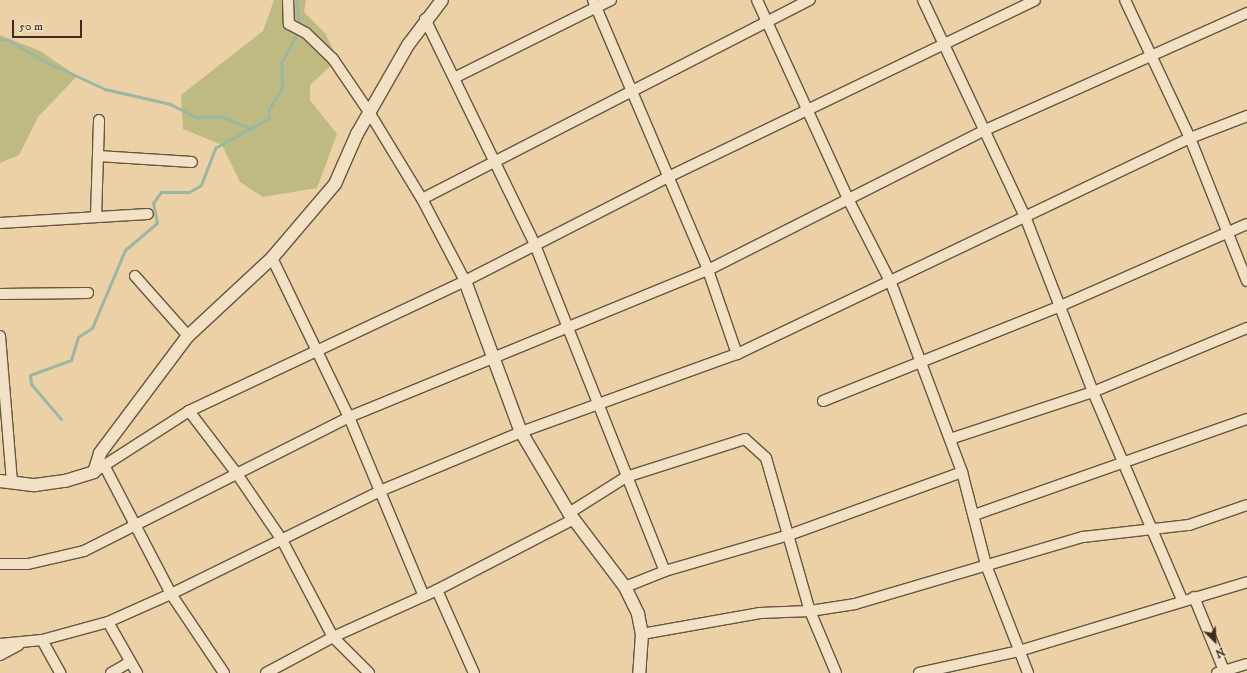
<!DOCTYPE html>
<html>
<head>
<meta charset="utf-8">
<style>
  body { margin:0 }
  #map { position:relative; width:1247px; height:673px; overflow:hidden; background:#ecd1a6; font-family:"IM FELL DW Pica",serif }
  div>[style] { position:absolute }
  .green>* { inset:0; background:#beba82 }
  .stream>* { height:3px; margin:-1.5px; padding:0 1.5px; transform-origin:1.5px; border-radius:1.5px; background:#9ab8a1 }
  .roads { filter:drop-shadow(1px 0 #665642) drop-shadow(-1px 0 #665642) drop-shadow(0 1px #665642) drop-shadow(0 -1px #665642) }
  .minor>* { height:10px; margin:-5px; padding:0 5px; transform-origin:5px; border-radius:5px; background:#f3e1c5 }
  .tertiary>* { height:12px; margin:-6px; padding:0 6px; transform-origin:6px; border-radius:6px; background:#f3e1c5 }
  span { translate:-50% -50%; white-space:nowrap; text-align:center; line-height:1.15; -webkit-text-stroke:4px #f3e1c5; paint-order:stroke }
  .north { position:absolute; left:1195px; top:621px; width:40px; height:40px; -webkit-text-stroke:3px #f3e1c5; paint-order:stroke; rotate:156deg; font-size:11px; font-weight:700; line-height:16px; text-align:center; color:#3a2d20 }
  .north::after { content:''; display:block; margin:auto; width:14px; height:18px; background:#3a2d20; clip-path:polygon(50% 0,100% 100%,50% 72%,0 100%) }
  .scale { position:absolute; left:12px; top:20px; width:70px; height:18px; box-sizing:border-box; border:2px solid #3a2d20; border-top:0; padding-left:5px; font-size:12px; line-height:14px; white-space:nowrap; color:#3a2d20; -webkit-text-stroke:3px #f3e1c5; paint-order:stroke }
</style>
</head>
<body>
<div id="map">
  <div class="green">
    <i style="clip-path:polygon(274px 0,306px 0,304px 12px,325px 33px,338px 59px,310px 85px,310px 100px,337px 134px,317px 188px,263px 197px,240px 182px,222px 145px,183px 129px,181px 95px,263px 31px)"></i>
    <i style="clip-path:polygon(0 35px,40px 51px,77px 76px,38px 117px,19px 155px,0 163px)"></i>
  </div>
  <div class="stream">
    <i style="left:296px;top:0;width:26px;rotate:83deg"></i>
    <i style="left:0;top:39px;width:8px;rotate:7deg"></i>
    <i style="left:8px;top:40px;width:42px;rotate:30.3deg"></i>
    <i style="left:44px;top:61px;width:67px;rotate:24.7deg"></i>
    <i style="left:105px;top:89px;width:67px;rotate:13deg"></i>
    <i style="left:170px;top:104px;width:29px;rotate:27deg"></i>
    <i style="left:196px;top:117px;width:25px;rotate:-2deg"></i>
    <i style="left:221px;top:116px;width:33px;rotate:23deg"></i>
    <i style="left:61px;top:419px;width:46px;rotate:-130.6deg"></i>
    <i style="left:31px;top:384px;width:9px;rotate:-96deg"></i>
    <i style="left:30px;top:375px;width:44px;rotate:-20.1deg"></i>
    <i style="left:71px;top:360px;width:24px;rotate:-73deg"></i>
    <i style="left:78px;top:337px;width:17px;rotate:-33deg"></i>
    <i style="left:92px;top:328px;width:85px;rotate:-67.1deg"></i>
    <i style="left:125px;top:250px;width:42px;rotate:-40.2deg"></i>
    <i style="left:157px;top:223px;width:20px;rotate:-101deg"></i>
    <i style="left:153px;top:203px;width:14px;rotate:-54deg"></i>
    <i style="left:161px;top:192px;width:28px"></i>
    <i style="left:189px;top:192px;width:14px;rotate:-30deg"></i>
    <i style="left:201px;top:185px;width:40px;rotate:-69deg"></i>
    <i style="left:215px;top:148px;width:62px;rotate:-29.1deg"></i>
    <i style="left:269px;top:118px;width:9px;rotate:-90deg"></i>
    <i style="left:269px;top:109px;width:25px;rotate:-58deg"></i>
    <i style="left:282px;top:88px;width:25px;rotate:-92deg"></i>
    <i style="left:281px;top:63px;width:35px;rotate:-61deg"></i>
  </div>
  <div class="roads">
    <div class="minor">
      <i style="left:288px;top:0;width:24px;rotate:88deg"></i>
      <i style="left:289px;top:24px;width:19px;rotate:28deg"></i>
      <i style="left:306px;top:33px;width:37px;rotate:44deg"></i>
      <i style="left:333px;top:59px;width:64px;rotate:55.8deg"></i>
      <i style="left:369px;top:112px;width:102px;rotate:58.7deg"></i>
      <i style="left:422px;top:199px;width:93px;rotate:62.3deg"></i>
      <i style="left:593px;top:0;width:293px;rotate:66.9deg"></i>
      <i style="left:708px;top:270px;width:89px;rotate:71deg"></i>
      <i style="left:757px;top:0;width:219px;rotate:65.4deg"></i>
      <i style="left:848px;top:199px;width:94px;rotate:62.9deg"></i>
      <i style="left:891px;top:283px;width:202px;rotate:69.4deg"></i>
      <i style="left:962px;top:472px;width:96px;rotate:75.5deg"></i>
      <i style="left:986px;top:565px;width:116px;rotate:68.7deg"></i>
      <i style="left:923px;top:0;width:242px;rotate:64.8deg"></i>
      <i style="left:1026px;top:219px;width:186px;rotate:68.8deg"></i>
      <i style="left:1093px;top:392px;width:226px;rotate:66.8deg"></i>
      <i style="left:1125px;top:0;width:153px;rotate:64.8deg"></i>
      <i style="left:1190px;top:138px;width:154px;rotate:68.3deg"></i>
      <i style="left:425px;top:19px;width:251px;rotate:64deg"></i>
      <i style="left:535px;top:245px;width:351px;rotate:68.3deg"></i>
      <i style="left:456px;top:77px;width:173px;rotate:-26.4deg"></i>
      <i style="left:98px;top:156px;width:94px;rotate:3.7deg"></i>
      <i style="left:422px;top:199px;width:436px;rotate:-27.2deg"></i>
      <i style="left:96px;top:217px;width:97px;rotate:-88.2deg"></i>
      <i style="left:0;top:223px;width:148px;rotate:-3.5deg"></i>
      <i style="left:272px;top:258px;width:177px;rotate:64.2deg"></i>
      <i style="left:349px;top:417px;width:194px;rotate:67.3deg"></i>
      <i style="left:135px;top:276px;width:80px;rotate:48.5deg"></i>
      <i style="left:0;top:294px;width:88px;rotate:-0.7deg"></i>
      <i style="left:0;top:336px;width:145px;rotate:85.3deg"></i>
      <i style="left:823px;top:401px;width:253px;rotate:-21.8deg"></i>
      <i style="left:1058px;top:307px;width:206px;rotate:-23.7deg"></i>
      <i style="left:189px;top:411px;width:79px;rotate:52.7deg"></i>
      <i style="left:237px;top:474px;width:80px;rotate:55.7deg"></i>
      <i style="left:282px;top:540px;width:110px;rotate:62.3deg"></i>
      <i style="left:333px;top:637px;width:51px;rotate:45deg"></i>
      <i style="left:950px;top:439px;width:151px;rotate:-18.2deg"></i>
      <i style="left:1093px;top:392px;width:167px;rotate:-22.6deg"></i>
      <i style="left:105px;top:467px;width:143px;rotate:62.5deg"></i>
      <i style="left:171px;top:594px;width:95px;rotate:56.1deg"></i>
      <i style="left:94px;top:472px;width:113px;rotate:-32.7deg"></i>
      <i style="left:189px;top:411px;width:305px;rotate:-25.2deg"></i>
      <i style="left:465px;top:281px;width:228px;rotate:-27.1deg"></i>
      <i style="left:668px;top:177px;width:407px;rotate:-25.7deg"></i>
      <i style="left:569px;top:513px;width:67px;rotate:-32.3deg"></i>
      <i style="left:626px;top:477px;width:125px;rotate:-17.7deg"></i>
      <i style="left:745px;top:439px;width:28px;rotate:42deg"></i>
      <i style="left:766px;top:458px;width:159px;rotate:74deg"></i>
      <i style="left:810px;top:611px;width:67px;rotate:67.2deg"></i>
      <i style="left:974px;top:515px;width:289px;rotate:-19.4deg"></i>
      <i style="left:0;top:564px;width:28px"></i>
      <i style="left:28px;top:564px;width:57px;rotate:-13.1deg"></i>
      <i style="left:84px;top:551px;width:297px;rotate:-26.8deg"></i>
      <i style="left:349px;top:417px;width:388px;rotate:-22.3deg"></i>
      <i style="left:708px;top:270px;width:308px;rotate:-26.8deg"></i>
      <i style="left:983px;top:131px;width:289px;rotate:-24.1deg"></i>
      <i style="left:625px;top:587px;width:43px;rotate:-21.8deg"></i>
      <i style="left:665px;top:571px;width:129px;rotate:-16.2deg"></i>
      <i style="left:789px;top:535px;width:184px;rotate:-20deg"></i>
      <i style="left:437px;top:590px;width:91px;rotate:66deg"></i>
      <i style="left:1194px;top:597px;width:82px;rotate:67.8deg"></i>
      <i style="left:108px;top:622px;width:59px;rotate:60.4deg"></i>
      <i style="left:642px;top:634px;width:120px;rotate:-10.1deg"></i>
      <i style="left:760px;top:613px;width:50px;rotate:-2.3deg"></i>
      <i style="left:810px;top:611px;width:46px;rotate:-8.8deg"></i>
      <i style="left:855px;top:604px;width:238px;rotate:-16.4deg"></i>
      <i style="left:1083px;top:537px;width:107px;rotate:-6.5deg"></i>
      <i style="left:1189px;top:525px;width:61px;rotate:-19deg"></i>
      <i style="left:42px;top:640px;width:38px;rotate:61deg"></i>
      <i style="left:0;top:644px;width:42px;rotate:-5.4deg"></i>
      <i style="left:42px;top:640px;width:68px;rotate:-15.3deg"></i>
      <i style="left:108px;top:622px;width:69px;rotate:-24deg"></i>
      <i style="left:171px;top:594px;width:233px;rotate:-26.2deg"></i>
      <i style="left:380px;top:491px;width:153px;rotate:-22.7deg"></i>
      <i style="left:521px;top:432px;width:230px;rotate:-19.9deg"></i>
      <i style="left:737px;top:354px;width:502px;rotate:-25.49deg"></i>
      <i style="left:1190px;top:138px;width:61px;rotate:-21.1deg"></i>
      <i style="left:0;top:655px;width:21px;rotate:-28deg"></i>
      <i style="left:111px;top:673px;width:22px;rotate:-30deg"></i>
      <i style="left:266px;top:673px;width:76px;rotate:-28.2deg"></i>
      <i style="left:333px;top:637px;width:114px;rotate:-24.3deg"></i>
      <i style="left:437px;top:590px;width:154px;rotate:-27.4deg"></i>
      <i style="left:919px;top:673px;width:102px;rotate:-12.4deg"></i>
      <i style="left:1019px;top:651px;width:238px;rotate:-16.8deg"></i>
      <i style="left:1217px;top:673px;width:31px;rotate:-17deg"></i>
    </div>
    <div class="tertiary">
      <i style="left:465px;top:281px;width:161px;rotate:69.7deg"></i>
      <i style="left:521px;top:432px;width:94px;rotate:59.3deg"></i>
      <i style="left:569px;top:513px;width:93px;rotate:52.9deg"></i>
      <i style="left:625px;top:587px;width:30px;rotate:64deg"></i>
      <i style="left:638px;top:614px;width:20px;rotate:79deg"></i>
      <i style="left:642px;top:634px;width:39px;rotate:94deg"></i>
      <i style="left:0;top:481px;width:35px;rotate:7deg"></i>
      <i style="left:35px;top:485px;width:30px;rotate:-8deg"></i>
      <i style="left:65px;top:481px;width:30px;rotate:-17deg"></i>
      <i style="left:94px;top:472px;width:20px;rotate:-72deg"></i>
      <i style="left:100px;top:453px;width:146px;rotate:-53.1deg"></i>
      <i style="left:188px;top:336px;width:115px;rotate:-42.9deg"></i>
      <i style="left:272px;top:258px;width:97px;rotate:-49.6deg"></i>
      <i style="left:335px;top:184px;width:55px;rotate:-66.3deg"></i>
      <i style="left:357px;top:134px;width:103px;rotate:-60.2deg"></i>
      <i style="left:408px;top:45px;width:56px;rotate:-52.9deg"></i>
    </div>
  </div>
  <div class="north">N</div>
  <div class="scale">50 m</div>
</div>
</body>
</html>
